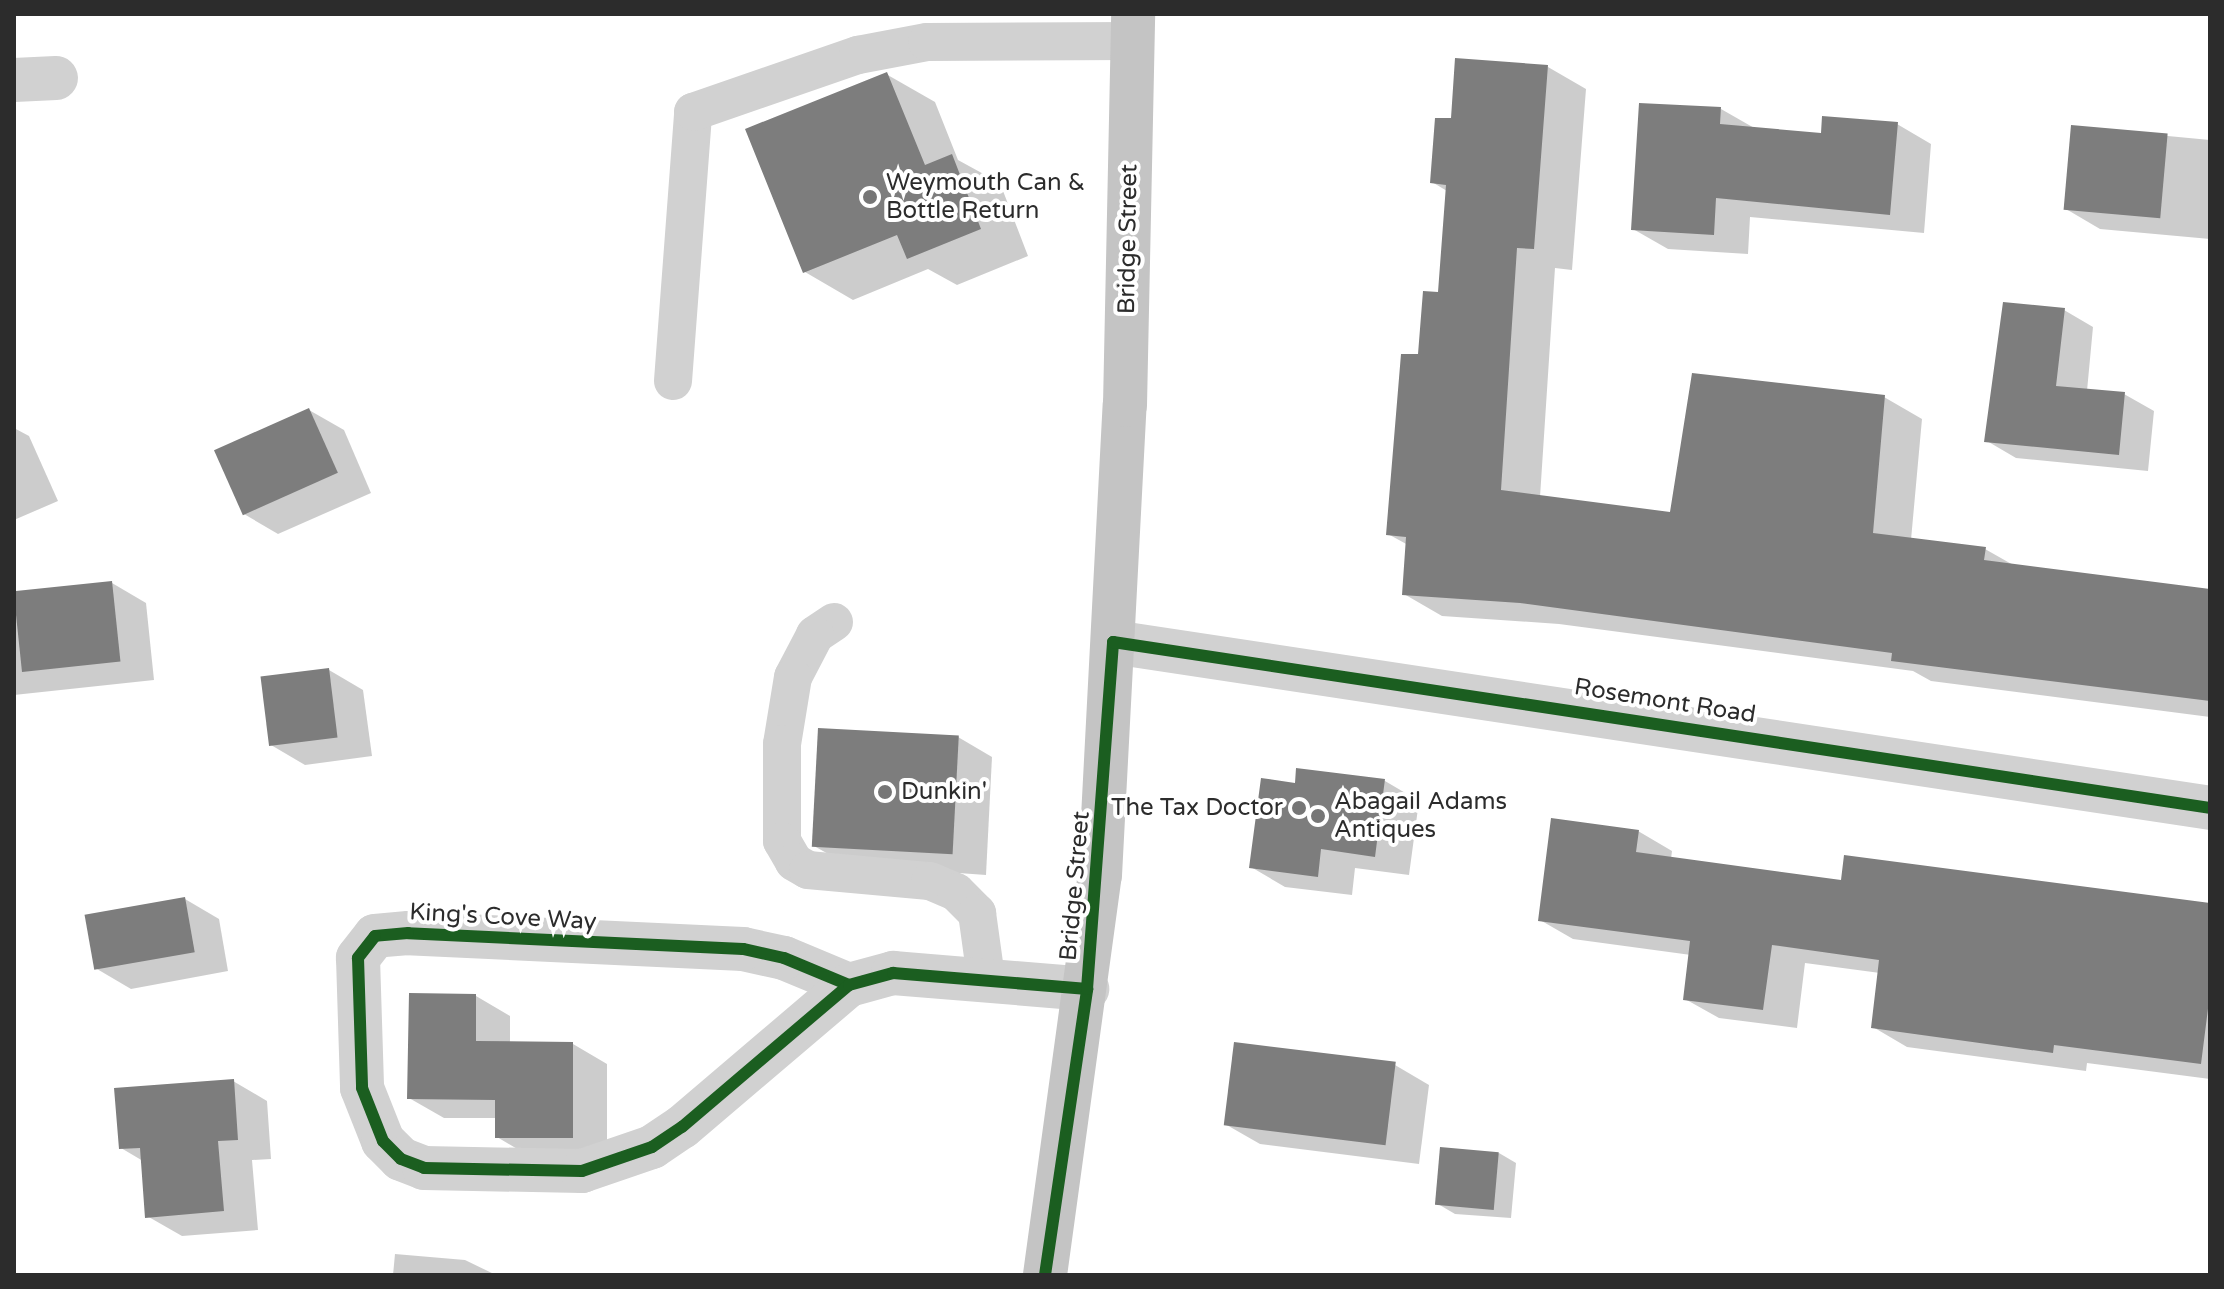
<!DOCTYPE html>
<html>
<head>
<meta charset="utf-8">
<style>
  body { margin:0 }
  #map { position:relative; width:2224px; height:1289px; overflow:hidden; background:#fff; font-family:"Varela Round",sans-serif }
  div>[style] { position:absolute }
  .shadow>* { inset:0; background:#0003 }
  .building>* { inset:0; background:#7d7d7d; transform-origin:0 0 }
  .service>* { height:38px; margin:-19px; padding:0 19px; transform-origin:19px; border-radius:19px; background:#d1d1d1 }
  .minor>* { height:44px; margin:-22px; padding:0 22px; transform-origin:22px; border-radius:22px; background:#d1d1d1 }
  .primary>* { height:44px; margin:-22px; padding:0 22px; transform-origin:22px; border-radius:22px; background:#c4c4c4 }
  .cycleway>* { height:12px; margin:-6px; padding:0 6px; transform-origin:6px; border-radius:6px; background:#1b5e20 }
  .dots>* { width:22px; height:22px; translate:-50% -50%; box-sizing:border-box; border:4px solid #fff; border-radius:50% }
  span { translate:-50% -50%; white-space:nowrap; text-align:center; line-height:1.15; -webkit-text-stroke:8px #fff; paint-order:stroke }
  .poi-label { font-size:24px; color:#2c2c2c }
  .left { translate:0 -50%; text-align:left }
  .right { translate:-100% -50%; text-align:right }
  .street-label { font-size:24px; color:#2c2c2c }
  .frame { position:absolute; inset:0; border:16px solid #2c2c2c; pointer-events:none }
</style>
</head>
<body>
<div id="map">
  <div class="shadow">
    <i style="clip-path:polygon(1548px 67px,1586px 89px,1572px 270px,1555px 268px,1540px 497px,1672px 514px,1884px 397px,1922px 419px,1911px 540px,1985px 549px,2015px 566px,2210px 591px,2210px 717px,1931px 681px,1913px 671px,1559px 624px,1442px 616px,1404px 594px,1408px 545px,1388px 534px,1420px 356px,1440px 294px,1447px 191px,1432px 182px,1452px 120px)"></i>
    <i style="clip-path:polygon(886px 74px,935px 102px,958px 160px,1000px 183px,1028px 256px,957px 285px,928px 269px,853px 300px,805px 272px)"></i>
    <i style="clip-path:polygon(1721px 109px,1756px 129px,1823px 135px,1897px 124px,1931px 144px,1924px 233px,1750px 217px,1748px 254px,1668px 249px,1633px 229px)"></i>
    <i style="clip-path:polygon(2073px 127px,2210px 140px,2210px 239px,2100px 229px,2066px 209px)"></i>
    <i style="clip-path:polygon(2064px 310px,2093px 327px,2087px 391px,2124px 394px,2154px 411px,2148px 471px,2016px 458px,1987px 441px)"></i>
    <i style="clip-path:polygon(309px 410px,344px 430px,371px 493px,278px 534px,244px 514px)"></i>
    <i style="clip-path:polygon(14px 428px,29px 436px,58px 501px,14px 520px)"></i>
    <i style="clip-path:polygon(112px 583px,146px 603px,154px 680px,14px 695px,14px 594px)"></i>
    <i style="clip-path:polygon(329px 670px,363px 690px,372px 756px,305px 765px,271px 745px)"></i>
    <i style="clip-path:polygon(958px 737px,992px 757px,986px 875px,848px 865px,814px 846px)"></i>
    <i style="clip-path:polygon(1385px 781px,1419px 801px,1409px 875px,1355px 868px,1352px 895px,1285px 887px,1251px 867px,1297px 785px)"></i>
    <i style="clip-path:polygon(1638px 831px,1672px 851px,1671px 859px,1843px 883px,2210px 905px,2210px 1079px,2087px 1063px,2086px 1071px,1907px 1047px,1873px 1027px,1880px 973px,1805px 963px,1797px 1028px,1719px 1018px,1685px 999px,1691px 955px,1573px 939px,1540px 920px)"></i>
    <i style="clip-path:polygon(185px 899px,219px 919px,228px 971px,131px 989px,97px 969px)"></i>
    <i style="clip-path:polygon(476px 996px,510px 1016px,510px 1044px,573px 1044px,607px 1064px,607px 1157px,531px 1157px,497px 1137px,497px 1118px,444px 1118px,409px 1098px)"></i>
    <i style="clip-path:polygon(1395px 1065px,1429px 1085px,1419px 1164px,1260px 1144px,1225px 1124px)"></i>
    <i style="clip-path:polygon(233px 1081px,267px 1101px,271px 1159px,252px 1160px,258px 1230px,182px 1236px,147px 1216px,143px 1161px,121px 1148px)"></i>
    <i style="clip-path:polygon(1499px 1153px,1516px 1163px,1511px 1218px,1455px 1214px,1438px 1204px)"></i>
    <i style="clip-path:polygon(395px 1254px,465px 1260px,496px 1275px,393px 1275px)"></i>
  </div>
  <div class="building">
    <i style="clip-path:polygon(1455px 58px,1548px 65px,1534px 249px,1517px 248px,1501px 490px,1670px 512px,1692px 373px,1885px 395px,1873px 533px,1986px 547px,1984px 560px,2210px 589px,2210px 701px,1891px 661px,1892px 653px,1520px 603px,1402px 595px,1406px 537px,1386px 535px,1401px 354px,1418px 354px,1423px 291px,1438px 292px,1446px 185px,1430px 183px,1435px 118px,1451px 118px)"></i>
    <i style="clip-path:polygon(887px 72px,925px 165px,952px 154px,981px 229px,907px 259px,897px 235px,803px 273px,745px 129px)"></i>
    <i style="clip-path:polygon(1639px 103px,1721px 107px,1720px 124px,1821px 133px,1822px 116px,1898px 122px,1890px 215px,1716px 198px,1714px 235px,1631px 230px)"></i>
    <i style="left:2071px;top:125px;width:97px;height:85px;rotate:5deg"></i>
    <i style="clip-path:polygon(2003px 302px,2065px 308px,2056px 386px,2125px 392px,2119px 455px,1984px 442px)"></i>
    <i style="left:309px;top:408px;width:71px;height:104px;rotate:66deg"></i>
    <i style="left:112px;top:581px;width:81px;height:99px;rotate:84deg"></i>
    <i style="left:329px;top:668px;width:70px;height:69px;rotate:83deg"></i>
    <i style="left:818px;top:728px;width:141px;height:119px;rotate:3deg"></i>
    <i style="clip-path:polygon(1296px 768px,1385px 779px,1375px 857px,1321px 849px,1318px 877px,1249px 868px,1261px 778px,1295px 783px)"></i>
    <i style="clip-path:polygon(1551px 818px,1639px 830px,1636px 852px,1841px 880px,1844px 855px,2210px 903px,2210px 993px,2201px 1064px,2054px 1045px,2053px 1053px,1871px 1028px,1879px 960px,1772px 945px,1763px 1010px,1683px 1000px,1690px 941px,1538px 921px)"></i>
    <i style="left:185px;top:897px;width:56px;height:102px;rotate:80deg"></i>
    <i style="clip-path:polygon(409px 993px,476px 994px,476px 1041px,573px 1042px,573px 1138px,495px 1138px,495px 1100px,407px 1099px)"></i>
    <i style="left:1234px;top:1042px;width:163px;height:84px;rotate:7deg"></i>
    <i style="clip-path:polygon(234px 1079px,238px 1140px,218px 1141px,224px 1211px,145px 1218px,140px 1148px,119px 1149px,114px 1088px)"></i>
    <i style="left:1440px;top:1147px;width:59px;height:58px;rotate:5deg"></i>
  </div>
  <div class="service">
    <i style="left:673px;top:381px;width:270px;rotate:-85.7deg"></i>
    <i style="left:693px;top:112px;width:175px;rotate:-19.1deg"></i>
    <i style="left:858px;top:55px;width:70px;rotate:-10.7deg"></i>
    <i style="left:927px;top:42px;width:206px;rotate:-0.3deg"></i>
    <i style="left:834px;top:622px;width:23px;rotate:146deg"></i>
    <i style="left:815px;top:635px;width:47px;rotate:117.6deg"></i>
    <i style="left:793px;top:677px;width:68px;rotate:99.3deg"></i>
    <i style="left:782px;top:744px;width:97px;rotate:90deg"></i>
    <i style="left:782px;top:841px;width:24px;rotate:60deg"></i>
    <i style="left:794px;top:862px;width:16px;rotate:30deg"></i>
    <i style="left:808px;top:870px;width:122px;rotate:5.2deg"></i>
    <i style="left:930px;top:881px;width:28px;rotate:23deg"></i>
    <i style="left:956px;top:892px;width:30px;rotate:45deg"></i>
    <i style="left:977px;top:913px;width:66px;rotate:82.1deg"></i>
  </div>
  <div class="minor">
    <i style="left:14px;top:80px;width:42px;rotate:-2.7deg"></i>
    <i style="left:1113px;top:642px;width:1109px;rotate:8.6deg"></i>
    <i style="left:849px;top:985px;width:70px;rotate:-157.4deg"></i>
    <i style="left:784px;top:958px;width:42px;rotate:-167.6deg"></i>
    <i style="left:743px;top:949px;width:335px;rotate:-177.3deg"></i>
    <i style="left:408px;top:933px;width:33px;rotate:175deg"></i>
    <i style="left:375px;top:936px;width:28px;rotate:128deg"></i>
    <i style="left:358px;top:958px;width:130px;rotate:88.2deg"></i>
    <i style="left:362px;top:1088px;width:57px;rotate:68.4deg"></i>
    <i style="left:383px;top:1141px;width:25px;rotate:45deg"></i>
    <i style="left:401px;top:1159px;width:25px;rotate:21deg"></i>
    <i style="left:424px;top:1168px;width:158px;rotate:1.1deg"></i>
    <i style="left:582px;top:1171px;width:74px;rotate:-18.9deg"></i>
    <i style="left:652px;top:1147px;width:36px;rotate:-34deg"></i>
    <i style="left:682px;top:1127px;width:219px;rotate:-40.4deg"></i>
    <i style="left:849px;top:985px;width:46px;rotate:-15.3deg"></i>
    <i style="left:893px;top:973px;width:195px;rotate:4.7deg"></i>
  </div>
  <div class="primary">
    <i style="left:1045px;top:1275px;width:404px;rotate:-82.2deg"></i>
    <i style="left:1100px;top:875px;width:471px;rotate:-87deg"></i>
    <i style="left:1125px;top:405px;width:391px;rotate:-88.8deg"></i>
  </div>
  <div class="cycleway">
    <i style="left:849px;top:985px;width:70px;rotate:-157.4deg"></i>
    <i style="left:784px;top:958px;width:42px;rotate:-167.6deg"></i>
    <i style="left:743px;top:949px;width:335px;rotate:-177.3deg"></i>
    <i style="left:408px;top:933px;width:33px;rotate:175deg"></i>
    <i style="left:375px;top:936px;width:28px;rotate:128deg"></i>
    <i style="left:358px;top:958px;width:130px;rotate:88.2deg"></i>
    <i style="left:362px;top:1088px;width:57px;rotate:68.4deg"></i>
    <i style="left:383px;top:1141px;width:25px;rotate:45deg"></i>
    <i style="left:401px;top:1159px;width:25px;rotate:21deg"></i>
    <i style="left:424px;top:1168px;width:158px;rotate:1.1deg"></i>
    <i style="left:582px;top:1171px;width:74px;rotate:-18.9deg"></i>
    <i style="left:652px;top:1147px;width:36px;rotate:-34deg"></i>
    <i style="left:682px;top:1127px;width:219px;rotate:-40.4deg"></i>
    <i style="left:849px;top:985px;width:46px;rotate:-15.3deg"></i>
    <i style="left:893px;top:973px;width:195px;rotate:4.7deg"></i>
    <i style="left:1045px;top:1275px;width:289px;rotate:-81.6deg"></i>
    <i style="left:1087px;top:989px;width:348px;rotate:-85.7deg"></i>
    <i style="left:1113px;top:642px;width:1109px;rotate:8.6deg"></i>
  </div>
  <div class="dots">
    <i style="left:870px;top:197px;background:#767676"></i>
    <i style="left:885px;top:792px;background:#767676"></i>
    <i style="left:1299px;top:808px;background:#767676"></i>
    <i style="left:1318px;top:816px;background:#767676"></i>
  </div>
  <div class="poi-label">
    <span class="left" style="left:886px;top:197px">Weymouth Can &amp;<br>Bottle Return</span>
    <span class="left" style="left:901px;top:792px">Dunkin'</span>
    <span class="left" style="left:1334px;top:816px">Abagail Adams<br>Antiques</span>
    <span class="right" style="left:1283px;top:808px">The Tax Doctor</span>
  </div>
  <div class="street-label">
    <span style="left:1128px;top:239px;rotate:-89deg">Bridge Street</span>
    <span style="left:1665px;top:701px;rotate:9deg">Rosemont Road</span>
    <span style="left:1075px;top:886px;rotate:-85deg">Bridge Street</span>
    <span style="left:503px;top:917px;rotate:3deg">King's Cove Way</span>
  </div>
  <div class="frame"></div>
</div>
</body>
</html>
